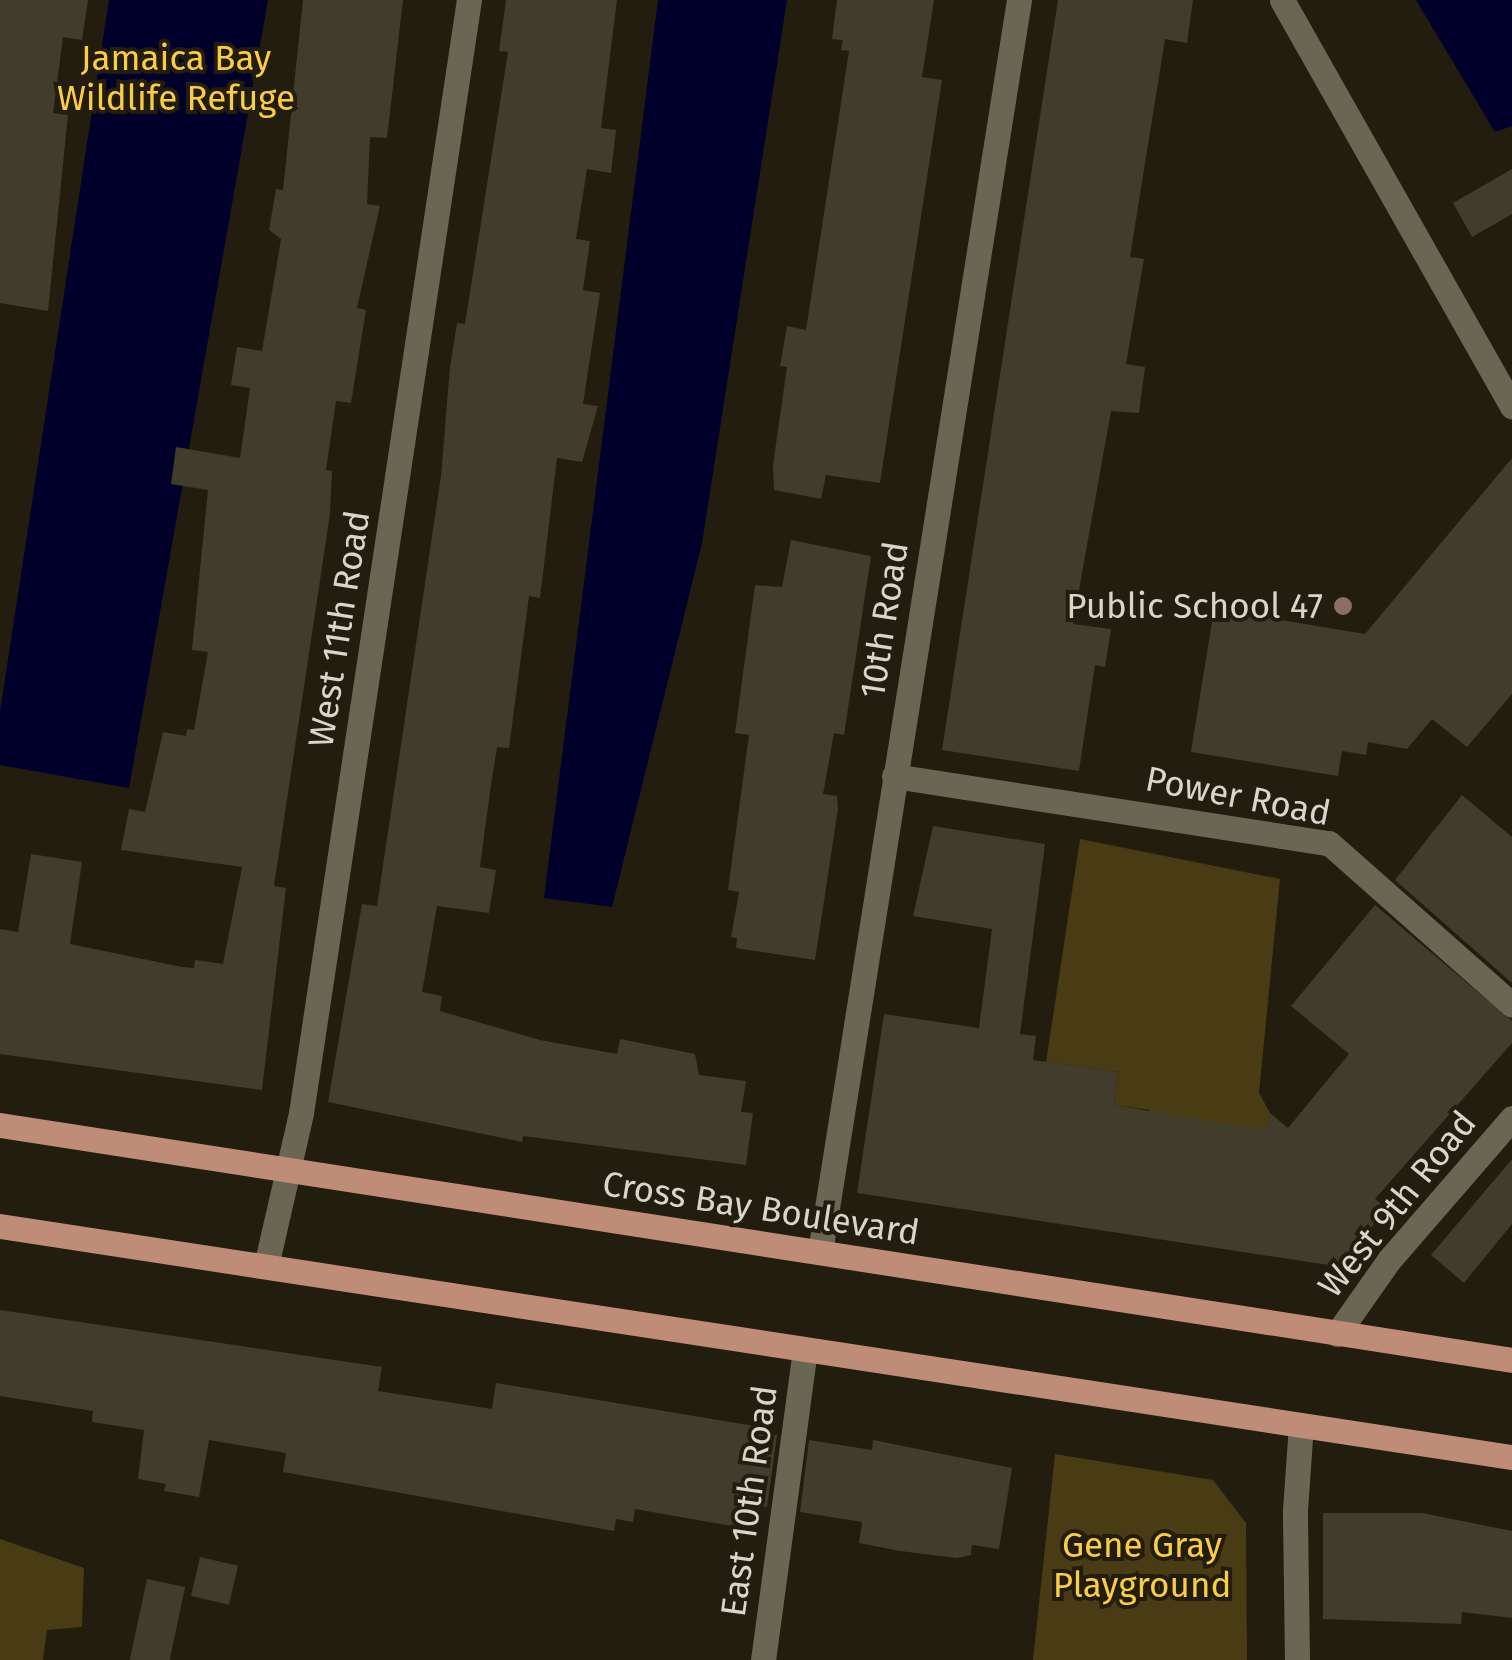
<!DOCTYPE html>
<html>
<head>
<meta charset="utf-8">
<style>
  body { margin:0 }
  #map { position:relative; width:1512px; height:1660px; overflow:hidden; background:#221d0e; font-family:"Fira Sans",sans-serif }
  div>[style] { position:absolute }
  .green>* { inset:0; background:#493b14 }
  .water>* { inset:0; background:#00002a }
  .building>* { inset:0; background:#423c2c; transform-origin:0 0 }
  .minor>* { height:25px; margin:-12.5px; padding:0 12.5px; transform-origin:12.5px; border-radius:12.5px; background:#6b6554 }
  .major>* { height:25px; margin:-12.5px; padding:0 12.5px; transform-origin:12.5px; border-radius:12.5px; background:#be8c77 }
  .dots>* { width:28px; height:28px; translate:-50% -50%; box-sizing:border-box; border:5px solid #221d0e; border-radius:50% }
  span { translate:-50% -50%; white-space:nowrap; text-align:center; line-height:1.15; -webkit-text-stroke:8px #221d0e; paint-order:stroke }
  .park-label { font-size:35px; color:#fbcd45 }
  .poi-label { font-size:35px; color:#d9d5cc }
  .right { translate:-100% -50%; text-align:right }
  .street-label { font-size:35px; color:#d9d5cc }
</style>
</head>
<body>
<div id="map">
  <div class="green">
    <i style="clip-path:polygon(1080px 839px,1280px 879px,1259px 1093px,1270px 1113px,1267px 1131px,1146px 1133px,1150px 1110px,1114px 1105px,1118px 1072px,1046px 1062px)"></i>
    <i style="clip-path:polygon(1055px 1454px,1213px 1480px,1246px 1523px,1247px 1660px,1033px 1660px)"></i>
    <i style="clip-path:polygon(0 1539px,84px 1568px,82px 1627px,47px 1630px,43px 1660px,0 1660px)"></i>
  </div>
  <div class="water">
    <i style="clip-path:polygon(109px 0,268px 0,129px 788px,0 765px,0 712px)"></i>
    <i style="clip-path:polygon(658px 0,787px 0,702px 543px,612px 907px,544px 898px)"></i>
    <i style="clip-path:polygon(1416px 0,1512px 0,1512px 126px,1495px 132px)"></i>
  </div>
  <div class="building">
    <i style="clip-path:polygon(0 0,88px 0,82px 40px,63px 37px,53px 113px,68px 115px,48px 311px,0 303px)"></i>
    <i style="clip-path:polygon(303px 0,403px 0,387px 138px,370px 137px,367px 204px,380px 206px,357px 308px,366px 310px,351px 403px,336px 401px,326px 470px,332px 471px,330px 514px,274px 886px,286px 888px,262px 1090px,0 1054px,0 929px,18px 932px,31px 854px,82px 862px,70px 944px,182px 967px,194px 968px,195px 960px,223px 964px,242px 867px,121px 850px,129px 809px,145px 812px,163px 732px,186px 736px,187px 729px,194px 730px,208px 652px,192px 650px,208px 490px,171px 484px,176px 447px,240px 458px,250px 388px,231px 385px,237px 347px,262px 351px,281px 239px,269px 230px,276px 189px,283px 190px)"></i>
    <i style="clip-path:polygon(506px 0,617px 0,601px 128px,616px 130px,611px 173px,587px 169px,576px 239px,590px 241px,583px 290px,600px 293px,583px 404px,598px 406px,582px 462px,557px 458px,540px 598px,529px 596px,509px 748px,497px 747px,490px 792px,480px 867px,496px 870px,489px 913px,437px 906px,422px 992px,442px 996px,440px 1011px,540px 1040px,617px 1054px,620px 1039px,695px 1054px,699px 1075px,746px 1081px,741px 1112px,753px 1113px,746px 1165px,523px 1136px,522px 1142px,328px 1102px,362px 904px,377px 906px,441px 476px,450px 367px,457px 323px,465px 324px,508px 52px,499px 51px)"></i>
    <i style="clip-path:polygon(837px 0,934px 0,922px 77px,942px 80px,880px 483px,826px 475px,821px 499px,774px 490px,773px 465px,787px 367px,780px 366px,787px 326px,806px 330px,849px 51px,841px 50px,843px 40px,832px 39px)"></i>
    <i style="clip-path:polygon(1058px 0,1193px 0,1187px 43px,1165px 39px,1130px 257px,1144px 259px,1126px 364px,1145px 367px,1139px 413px,1111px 411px,1073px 624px,1111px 629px,1105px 667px,1095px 665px,1079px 771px,942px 750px)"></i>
    <i style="clip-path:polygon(1512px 169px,1512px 214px,1472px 237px,1453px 203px)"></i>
    <i style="clip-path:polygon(1512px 458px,1512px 694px,1467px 747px,1432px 719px,1407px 749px,1368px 742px,1366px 755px,1342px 751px,1338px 776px,1191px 752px,1214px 609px,1365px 634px)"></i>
    <i style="clip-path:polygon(791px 540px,871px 556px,844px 735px,834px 733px,823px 794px,837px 796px,838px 809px,815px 960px,736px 948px,737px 938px,731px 937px,739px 892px,728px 890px,749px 735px,735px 733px,755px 585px,782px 587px)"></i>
    <i style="clip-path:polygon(1462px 795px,1512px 837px,1512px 983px,1395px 880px)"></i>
    <i style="clip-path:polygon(933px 826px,1045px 844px,1020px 1034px,1036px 1036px,1033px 1060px,1118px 1072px,1114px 1105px,1267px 1131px,1270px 1113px,1288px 1128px,1349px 1054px,1291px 1006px,1375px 905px,1512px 1021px,1512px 1043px,1375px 1199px,1388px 1209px,1335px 1266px,857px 1193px,884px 1014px,979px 1028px,992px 929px,913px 916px)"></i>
    <i style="clip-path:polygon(1512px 1159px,1512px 1224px,1464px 1283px,1431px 1255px)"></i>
    <i style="clip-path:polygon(0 1310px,382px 1367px,378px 1391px,492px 1409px,496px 1383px,760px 1427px,760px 1432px,777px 1435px,767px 1507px,747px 1504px,743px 1528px,635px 1509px,633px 1522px,616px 1519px,614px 1531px,283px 1472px,286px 1453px,209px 1440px,199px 1497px,164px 1491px,166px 1484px,138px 1479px,144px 1430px,92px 1422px,93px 1411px,0 1396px)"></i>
    <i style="clip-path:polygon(809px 1440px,872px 1450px,873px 1440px,1012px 1468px,999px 1549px,972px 1545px,971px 1555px,957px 1558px,900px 1551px,859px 1543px,862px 1522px,800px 1512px)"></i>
    <i style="clip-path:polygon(1323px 1513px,1422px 1513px,1512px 1531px,1512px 1618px,1462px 1612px,1461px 1624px,1323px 1619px)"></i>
    <i style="left:200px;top:1557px;width:39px;height:40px;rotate:13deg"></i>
    <i style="left:147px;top:1579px;width:39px;height:83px;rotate:12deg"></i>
  </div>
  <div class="minor">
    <i style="left:1282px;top:0;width:467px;rotate:60.5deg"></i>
    <i style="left:894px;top:776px;width:440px;rotate:8.8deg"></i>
    <i style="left:1329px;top:843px;width:244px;rotate:41.5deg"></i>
    <i style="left:820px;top:1252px;width:1268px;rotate:-80.97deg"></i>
    <i style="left:266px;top:1266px;width:157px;rotate:-77.1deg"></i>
    <i style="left:301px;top:1113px;width:1126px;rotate:-81.42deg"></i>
    <i style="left:1337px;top:1334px;width:90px;rotate:-54.9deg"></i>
    <i style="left:1389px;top:1260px;width:188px;rotate:-49.1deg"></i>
    <i style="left:763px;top:1660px;width:312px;rotate:-82.3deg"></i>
    <i style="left:1297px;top:1660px;width:150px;rotate:-90.8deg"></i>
    <i style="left:1295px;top:1510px;width:85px;rotate:-86deg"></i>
  </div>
  <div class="major">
    <i style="left:0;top:1125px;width:1530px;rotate:8.83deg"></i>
    <i style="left:0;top:1226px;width:1530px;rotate:8.69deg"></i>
  </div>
  <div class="dots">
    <i style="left:1343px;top:606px;background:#8d6e63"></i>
  </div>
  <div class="park-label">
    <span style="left:176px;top:78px">Jamaica Bay<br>Wildlife Refuge</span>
    <span style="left:1142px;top:1565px">Gene Gray<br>Playground</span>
  </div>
  <div class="poi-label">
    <span class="right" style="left:1323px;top:606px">Public School 47</span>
  </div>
  <div class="street-label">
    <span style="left:884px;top:620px;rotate:-81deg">10th Road</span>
    <span style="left:339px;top:629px;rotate:-81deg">West 11th Road</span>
    <span style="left:1238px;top:796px;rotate:11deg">Power Road</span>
    <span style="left:1397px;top:1204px;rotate:-51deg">West 9th Road</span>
    <span style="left:761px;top:1208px;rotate:9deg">Cross Bay Boulevard</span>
    <span style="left:749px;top:1501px;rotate:-82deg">East 10th Road</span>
  </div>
</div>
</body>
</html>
